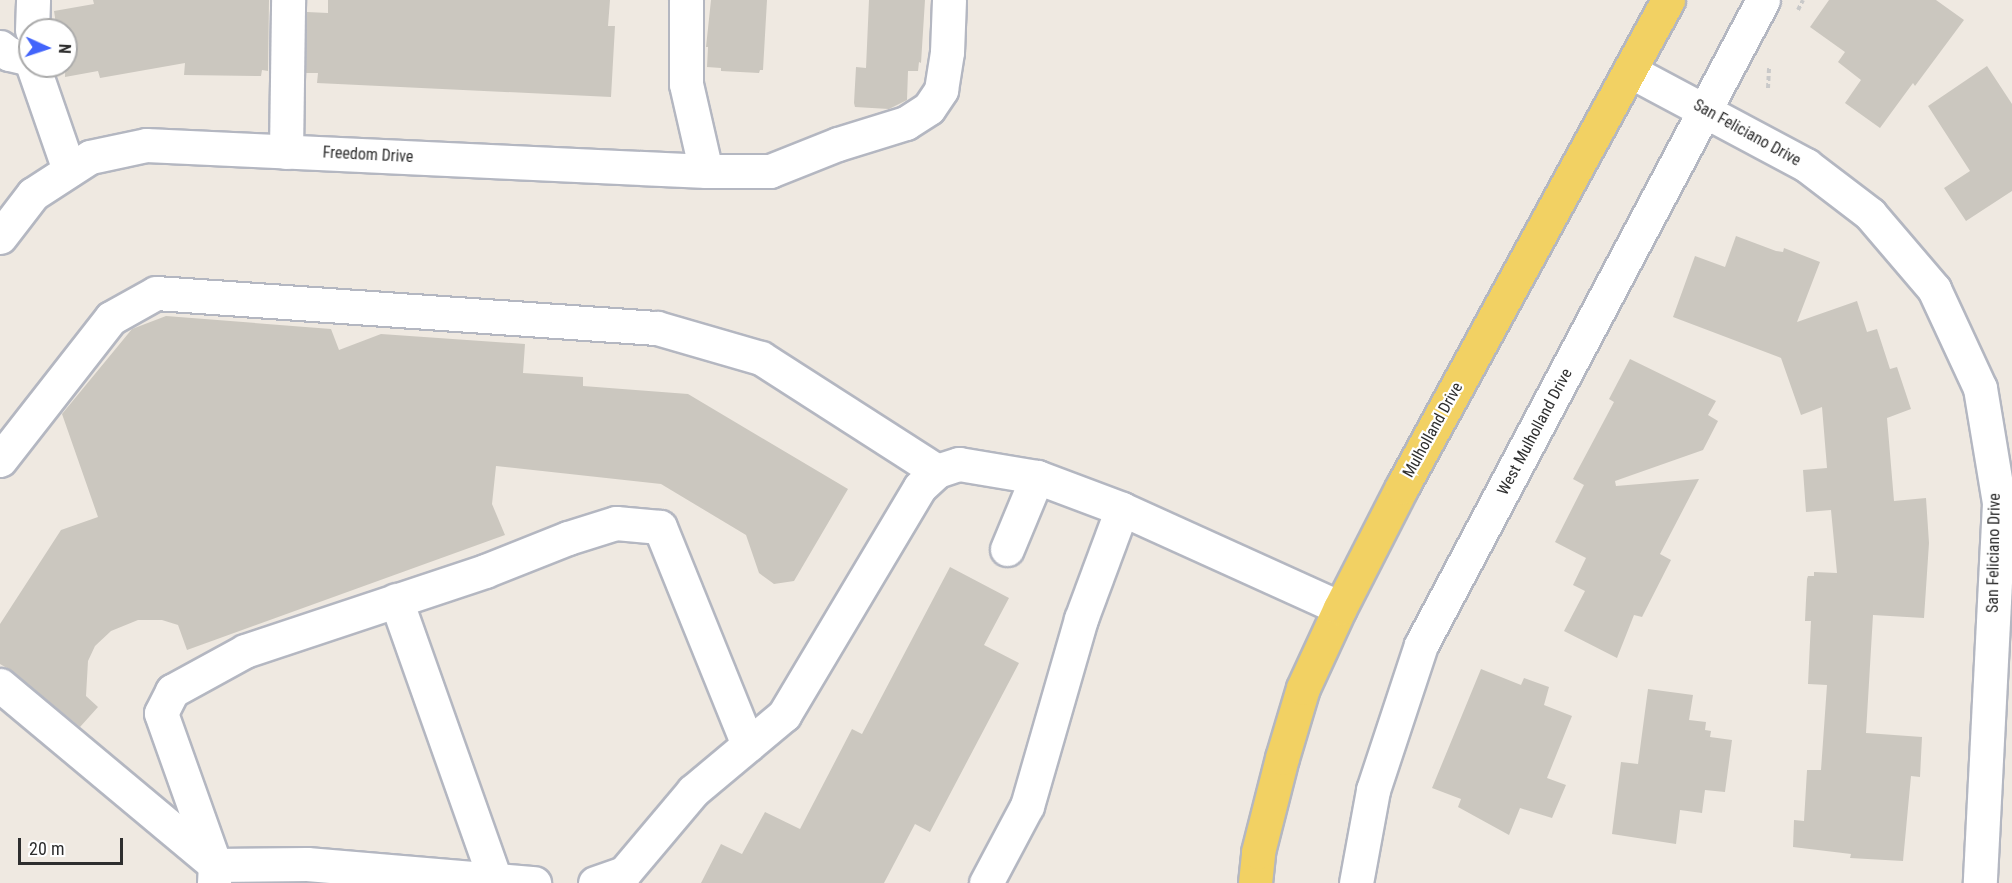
<!DOCTYPE html>
<html>
<head>
<meta charset="utf-8">
<style>
  body { margin:0 }
  #map { position:relative; width:2012px; height:883px; overflow:hidden; background:#efe9e1; font-family:"Roboto Condensed",sans-serif }
  div>[style] { position:absolute }
  .building>* { inset:0; background:#cbc7bf }
  .path>* { height:4px; margin-top:-2px; transform-origin:0; background:repeating-linear-gradient(90deg,#c9c9c9 0 4.5px,transparent 0 7.5px) }
  .roads { filter:drop-shadow(2px 0 #b4b7c1) drop-shadow(-2px 0 #b4b7c1) drop-shadow(0 2px #b4b7c1) drop-shadow(0 -2px #b4b7c1) }
  .minor>* { height:33px; margin:-16.5px; padding:0 16.5px; transform-origin:16.5px; border-radius:16.5px; background:#fff }
  .major>* { height:33px; margin:-16.5px; padding:0 16.5px; transform-origin:16.5px; border-radius:16.5px; background:#f2d163 }
  span { translate:-50% -50%; white-space:nowrap; text-align:center; line-height:1.15; -webkit-text-stroke:4.5px #fff; paint-order:stroke }
  .street-label { font-size:16px; color:#2e2e2e }
  .north { position:absolute; left:18px; top:18px; width:60px; height:60px; box-sizing:border-box; background:#fff; border:2px solid #ababab; border-radius:50%; rotate:93deg; font-size:16px; font-weight:700; line-height:24px; text-align:center; color:#2e2e2e }
  .north::after { content:''; display:block; margin:auto; width:21px; height:27px; background:#4264fb; clip-path:polygon(50% 0,100% 100%,50% 72%,0 100%) }
  .scale { position:absolute; left:18px; top:838px; width:105px; height:27px; box-sizing:border-box; border:3px solid #2e2e2e; border-top:0; padding-left:8px; font-size:18px; line-height:21px; white-space:nowrap; color:#2e2e2e; -webkit-text-stroke:4px #fff; paint-order:stroke }
</style>
</head>
<body>
<div id="map">
  <div class="building">
    <i style="clip-path:polygon(93px 0,269px 0,268px 71px,262px 70px,261px 76px,184px 75px,185px 63px,100px 78px,98px 71px,65px 77px,66px 30px,57px 30px,54px 11px,94px 4px)"></i>
    <i style="clip-path:polygon(328px 0,610px 0,608px 26px,615px 26px,611px 97px,317px 83px,318px 73px,306px 73px,307px 12px,328px 13px)"></i>
    <i style="clip-path:polygon(711px 0,767px 0,763px 70px,760px 70px,759px 73px,721px 71px,721px 68px,707px 67px,708px 47px,706px 47px)"></i>
    <i style="clip-path:polygon(869px 0,925px 0,921px 63px,919px 62px,918px 71px,908px 71px,907px 100px,889px 109px,855px 107px,854px 103px,856px 67px,866px 68px)"></i>
    <i style="clip-path:polygon(1829px 0,1936px 0,1964px 20px,1915px 86px,1913px 83px,1880px 128px,1845px 103px,1861px 80px,1838px 62px,1845px 52px,1810px 27px)"></i>
    <i style="clip-path:polygon(1987px 66px,2012px 104px,2012px 191px,1966px 221px,1944px 188px,1970px 171px,1928px 106px)"></i>
    <i style="clip-path:polygon(1736px 236px,1776px 251px,1783px 252px,1784px 248px,1820px 262px,1797px 322px,1857px 301px,1867px 332px,1877px 329px,1890px 369px,1897px 367px,1911px 409px,1887px 418px,1894px 501px,1926px 498px,1929px 543px,1924px 618px,1873px 615px,1866px 733px,1922px 737px,1920px 777px,1911px 776px,1903px 861px,1850px 858px,1851px 854px,1793px 847px,1794px 820px,1804px 821px,1807px 770px,1821px 770px,1827px 685px,1808px 684px,1811px 621px,1805px 621px,1807px 579px,1808px 576px,1814px 576px,1814px 572px,1837px 573px,1831px 510px,1806px 512px,1803px 470px,1827px 468px,1822px 407px,1801px 415px,1781px 358px,1673px 317px,1695px 256px,1725px 267px)"></i>
    <i style="clip-path:polygon(166px 316px,331px 329px,339px 350px,381px 334px,525px 344px,523px 373px,583px 377px,583px 386px,688px 394px,848px 489px,794px 581px,774px 584px,759px 573px,746px 535px,661px 484px,496px 466px,492px 504px,505px 535px,187px 650px,178px 625px,162px 620px,138px 620px,111px 631px,95px 646px,88px 661px,86px 696px,98px 707px,80px 727px,12px 671px,0 664px,0 624px,61px 530px,98px 517px,62px 414px,132px 329px)"></i>
    <i style="clip-path:polygon(1630px 359px,1716px 401px,1708px 415px,1718px 421px,1703px 450px,1615px 481px,1616px 486px,1699px 479px,1660px 554px,1671px 560px,1642px 617px,1634px 615px,1617px 658px,1564px 631px,1585px 591px,1573px 585px,1586px 558px,1555px 542px,1584px 485px,1573px 479px,1614px 402px,1609px 399px)"></i>
    <i style="clip-path:polygon(950px 567px,1009px 598px,984px 645px,1019px 663px,930px 832px,915px 824px,884px 883px,701px 883px,721px 844px,742px 854px,765px 812px,800px 829px,852px 729px,862px 734px)"></i>
    <i style="clip-path:polygon(1481px 669px,1521px 685px,1524px 678px,1549px 687px,1544px 705px,1572px 716px,1547px 778px,1566px 785px,1552px 818px,1520px 808px,1509px 835px,1458px 807px,1461px 799px,1432px 788px)"></i>
    <i style="clip-path:polygon(1648px 689px,1693px 695px,1689px 720px,1706px 722px,1705px 730px,1711px 731px,1710px 737px,1732px 740px,1725px 792px,1705px 790px,1702px 813px,1680px 810px,1676px 844px,1612px 834px,1621px 762px,1638px 764px)"></i>
  </div>
  <div class="path">
    <i style="left:1798px;top:10px;width:11px;rotate:-63deg"></i>
    <i style="left:1768px;top:88px;width:20px;rotate:-87deg"></i>
  </div>
  <div class="roads">
    <div class="minor">
      <i style="left:686px;top:0;width:84px;rotate:90deg"></i>
      <i style="left:686px;top:84px;width:89px;rotate:77.1deg"></i>
      <i style="left:32px;top:30px;width:30px;rotate:-88deg"></i>
      <i style="left:0;top:47px;width:11px;rotate:38deg"></i>
      <i style="left:9px;top:54px;width:22px;rotate:13deg"></i>
      <i style="left:33px;top:66px;width:110px;rotate:70.9deg"></i>
      <i style="left:1630px;top:71px;width:200px;rotate:28.1deg"></i>
      <i style="left:1806px;top:165px;width:81px;rotate:37.4deg"></i>
      <i style="left:1870px;top:214px;width:99px;rotate:49.5deg"></i>
      <i style="left:1934px;top:289px;width:109px;rotate:65.1deg"></i>
      <i style="left:1980px;top:388px;width:117px;rotate:80.6deg"></i>
      <i style="left:1999px;top:503px;width:380px;rotate:92.9deg"></i>
      <i style="left:286px;top:152px;width:152px;rotate:-89.2deg"></i>
      <i style="left:0;top:237px;width:54px;rotate:-52.5deg"></i>
      <i style="left:33px;top:194px;width:68px;rotate:-33deg"></i>
      <i style="left:90px;top:157px;width:57px;rotate:-12.1deg"></i>
      <i style="left:146px;top:145px;width:561px;rotate:2.66deg"></i>
      <i style="left:706px;top:171px;width:64px"></i>
      <i style="left:770px;top:171px;width:73px;rotate:-21.7deg"></i>
      <i style="left:838px;top:144px;width:71px;rotate:-17.2deg"></i>
      <i style="left:906px;top:123px;width:27px;rotate:-33deg"></i>
      <i style="left:929px;top:108px;width:22px;rotate:-56deg"></i>
      <i style="left:941px;top:90px;width:38px;rotate:-81deg"></i>
      <i style="left:947px;top:52px;width:52px;rotate:-87.8deg"></i>
      <i style="left:0;top:460px;width:180px;rotate:-52deg"></i>
      <i style="left:111px;top:318px;width:51px;rotate:-29.1deg"></i>
      <i style="left:156px;top:293px;width:502px;rotate:4deg"></i>
      <i style="left:657px;top:328px;width:108px;rotate:16.1deg"></i>
      <i style="left:761px;top:358px;width:209px;rotate:32.7deg"></i>
      <i style="left:1007px;top:549px;width:78px;rotate:-67.4deg"></i>
      <i style="left:396px;top:600px;width:300px;rotate:70.5deg"></i>
      <i style="left:0;top:685px;width:280px;rotate:39.9deg"></i>
      <i style="left:215px;top:865px;width:92px;rotate:-0.6deg"></i>
      <i style="left:307px;top:864px;width:228px;rotate:4.8deg"></i>
      <i style="left:214px;top:883px;width:18px;rotate:-87deg"></i>
      <i style="left:215px;top:865px;width:161px;rotate:-109.6deg"></i>
      <i style="left:161px;top:713px;width:25px;rotate:-63deg"></i>
      <i style="left:172px;top:691px;width:83px;rotate:-28.7deg"></i>
      <i style="left:245px;top:651px;width:253px;rotate:-18.4deg"></i>
      <i style="left:485px;top:571px;width:89px;rotate:-21.7deg"></i>
      <i style="left:568px;top:538px;width:50px;rotate:-17.4deg"></i>
      <i style="left:616px;top:523px;width:44px;rotate:5.2deg"></i>
      <i style="left:660px;top:527px;width:235px;rotate:68deg"></i>
      <i style="left:595px;top:883px;width:31px;rotate:-19deg"></i>
      <i style="left:624px;top:873px;width:107px;rotate:-49.9deg"></i>
      <i style="left:693px;top:791px;width:119px;rotate:-39.9deg"></i>
      <i style="left:784px;top:715px;width:265px;rotate:-59.2deg"></i>
      <i style="left:920px;top:487px;width:23px;rotate:-43deg"></i>
      <i style="left:937px;top:471px;width:23px;rotate:-18deg"></i>
      <i style="left:959px;top:464px;width:79px;rotate:9.5deg"></i>
      <i style="left:1037px;top:477px;width:91px;rotate:20.6deg"></i>
      <i style="left:1122px;top:509px;width:239px;rotate:24.4deg"></i>
      <i style="left:986px;top:883px;width:87px;rotate:-62deg"></i>
      <i style="left:1027px;top:806px;width:195px;rotate:-73.9deg"></i>
      <i style="left:1081px;top:619px;width:117px;rotate:-69.6deg"></i>
      <i style="left:1356px;top:883px;width:95px;rotate:-79.6deg"></i>
      <i style="left:1373px;top:790px;width:153px;rotate:-71.7deg"></i>
      <i style="left:1421px;top:645px;width:730px;rotate:-62.07deg"></i>
    </div>
    <div class="major">
      <i style="left:1255px;top:883px;width:31px;rotate:-84deg"></i>
      <i style="left:1258px;top:852px;width:97px;rotate:-75.7deg"></i>
      <i style="left:1282px;top:758px;width:73px;rotate:-73.3deg"></i>
      <i style="left:1303px;top:688px;width:88px;rotate:-65.2deg"></i>
      <i style="left:1340px;top:608px;width:136px;rotate:-62.9deg"></i>
      <i style="left:1402px;top:487px;width:555px;rotate:-61.36deg"></i>
    </div>
  </div>
  <div class="street-label">
    <span style="left:1747px;top:133px;rotate:29deg">San Feliciano Drive</span>
    <span style="left:368px;top:155px;rotate:3deg">Freedom Drive</span>
    <span style="left:1433px;top:430px;rotate:-61deg">Mulholland Drive</span>
    <span style="left:1535px;top:432px;rotate:-62deg">West Mulholland Drive</span>
    <span style="left:1994px;top:553px;rotate:-89deg">San Feliciano Drive</span>
  </div>
  <div class="north">N</div>
  <div class="scale">20 m</div>
</div>
</body>
</html>
